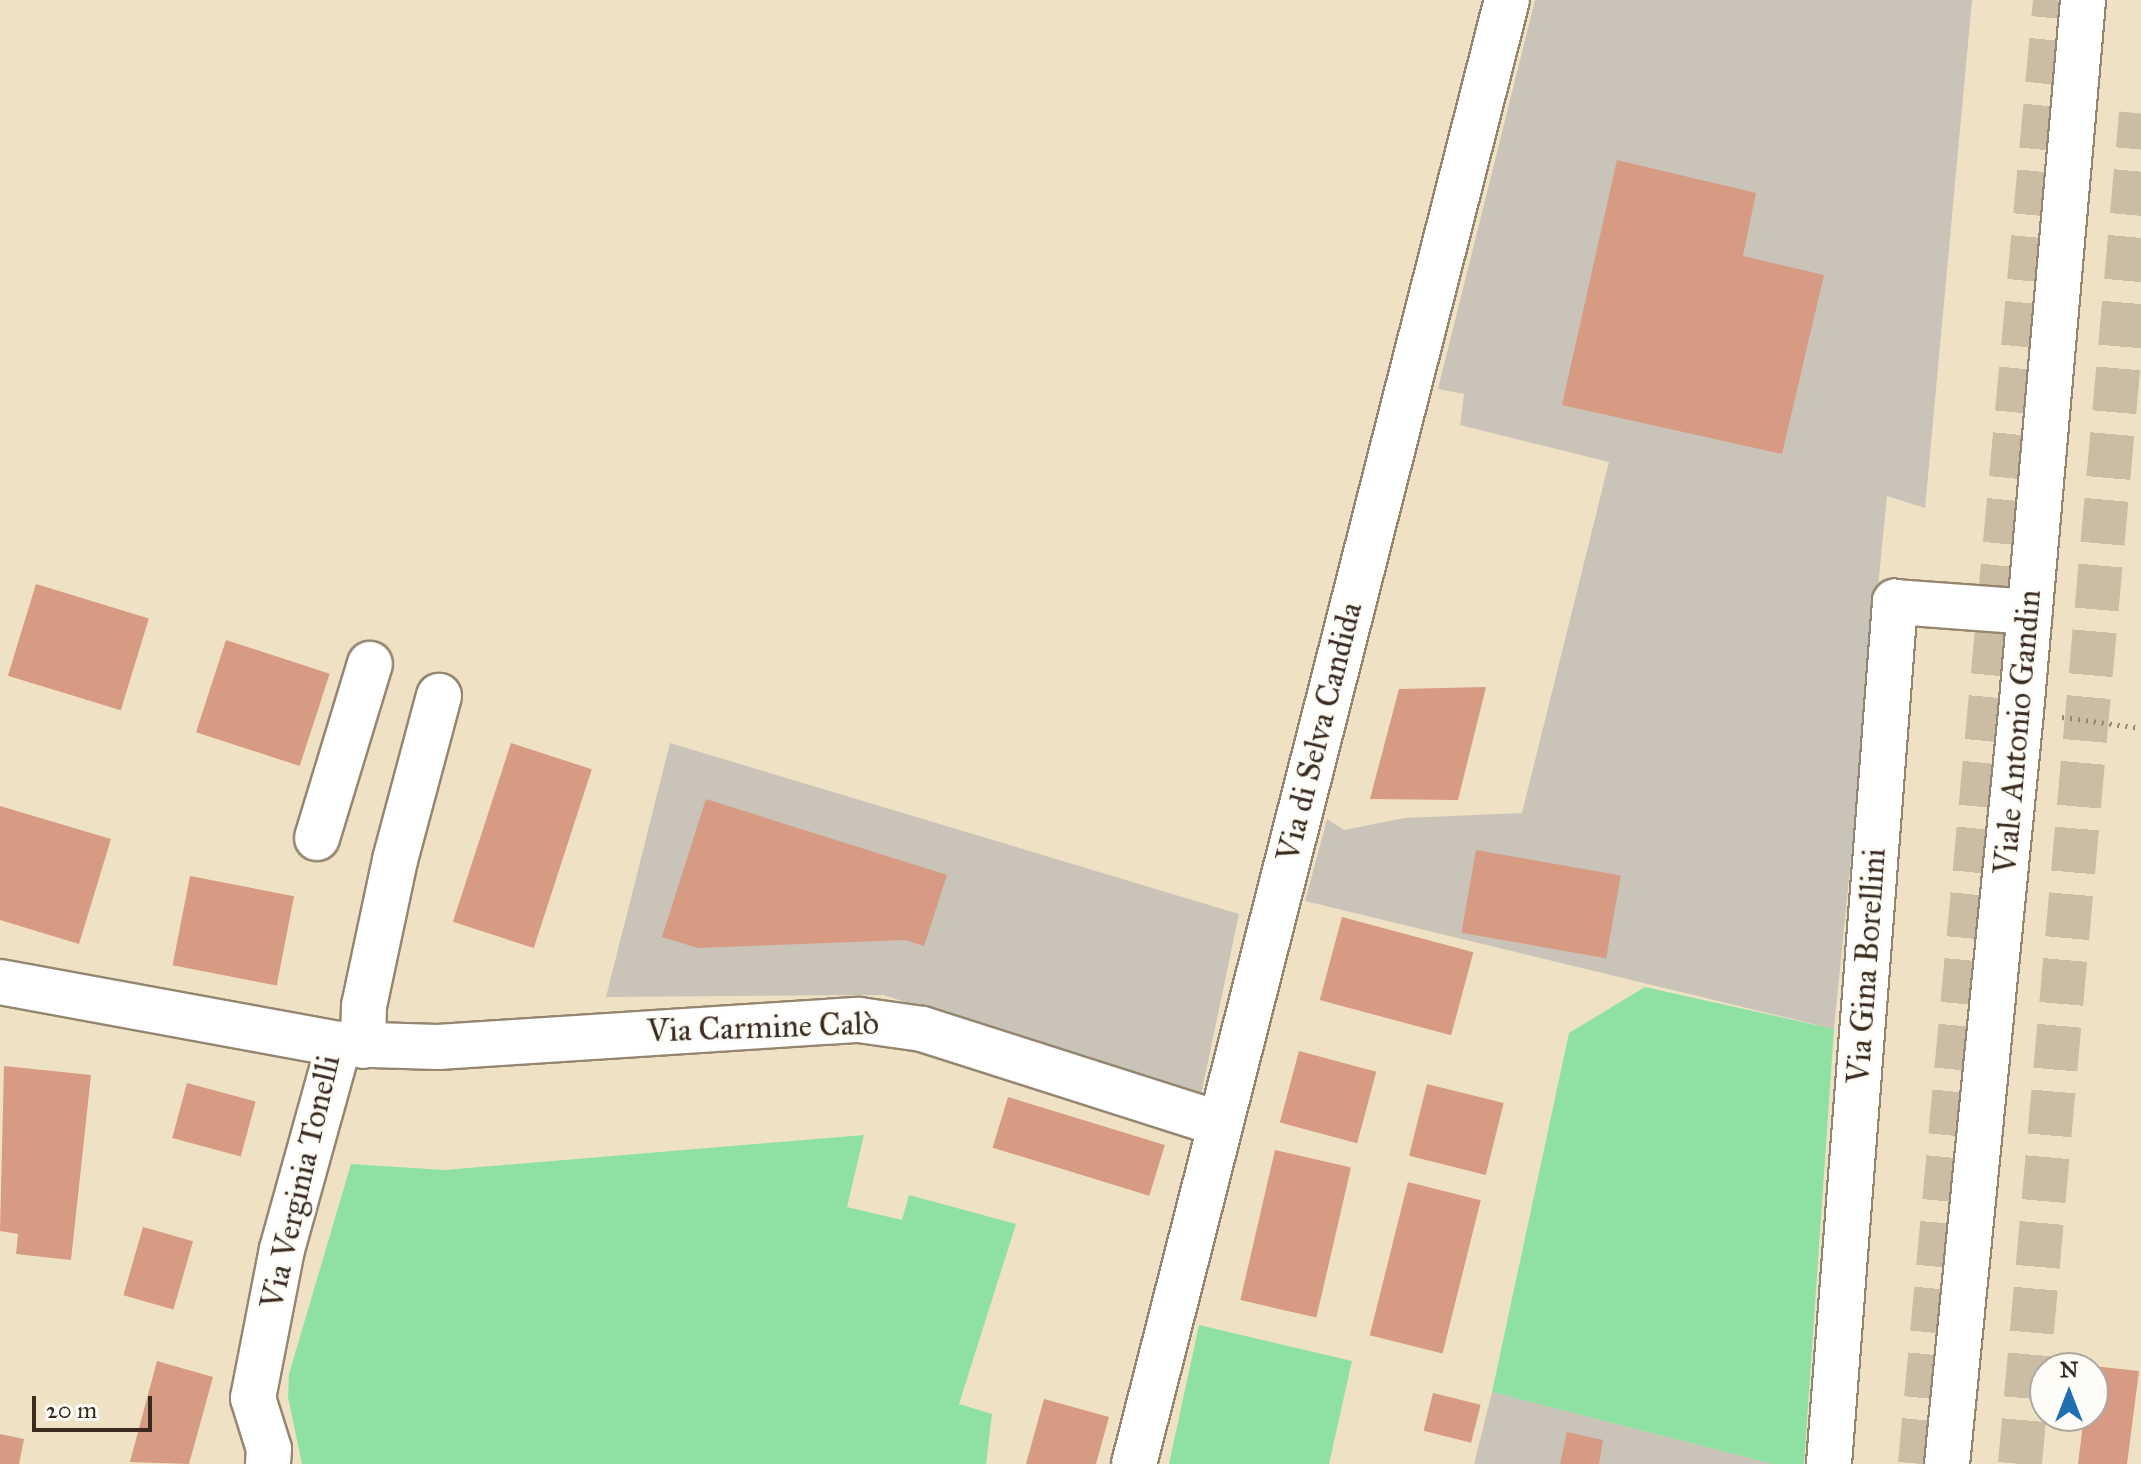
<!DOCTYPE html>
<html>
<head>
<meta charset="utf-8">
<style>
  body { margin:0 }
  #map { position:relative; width:2141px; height:1464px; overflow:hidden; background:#efe2c4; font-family:"IM FELL Great Primer",serif }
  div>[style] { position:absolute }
  .industrial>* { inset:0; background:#cac3b8 }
  .green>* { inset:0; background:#8ee1a2 }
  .building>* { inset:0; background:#d79a83; transform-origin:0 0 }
  .highway-tunnel>* { height:44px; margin-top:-22px; transform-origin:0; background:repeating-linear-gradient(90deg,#cbbda3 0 44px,transparent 0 66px) }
  .path>* { height:5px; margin-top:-2.5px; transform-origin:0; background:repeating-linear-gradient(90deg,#958671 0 2px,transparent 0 8px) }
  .roads { filter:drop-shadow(2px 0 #958671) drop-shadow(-2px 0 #958671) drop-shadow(0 2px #958671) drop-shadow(0 -2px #958671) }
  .minor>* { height:44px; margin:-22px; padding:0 22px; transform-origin:22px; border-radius:22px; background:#fff }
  span { translate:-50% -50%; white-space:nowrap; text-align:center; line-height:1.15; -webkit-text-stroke:7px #fdfcf7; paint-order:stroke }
  .street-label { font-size:32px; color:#3b2a1e }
  .north { position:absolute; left:2029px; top:1352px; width:80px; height:80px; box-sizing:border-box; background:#fdfcf7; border:2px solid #afa8a0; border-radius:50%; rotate:0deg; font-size:22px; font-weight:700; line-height:32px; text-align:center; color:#3b2a1e }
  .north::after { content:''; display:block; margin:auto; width:28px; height:36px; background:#1f6fb2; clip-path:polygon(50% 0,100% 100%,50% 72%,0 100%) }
  .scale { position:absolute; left:32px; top:1396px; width:120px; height:36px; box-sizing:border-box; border:4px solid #3b2a1e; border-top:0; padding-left:10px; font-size:24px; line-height:28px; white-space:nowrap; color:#3b2a1e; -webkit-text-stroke:6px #fdfcf7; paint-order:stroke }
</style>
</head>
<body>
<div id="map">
  <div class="industrial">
    <i style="clip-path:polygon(1535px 0,1972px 0,1925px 508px,1887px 496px,1834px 1029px,1305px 901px,1327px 819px,1344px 830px,1404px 818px,1522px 813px,1609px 462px,1460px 425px,1464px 394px,1438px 389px)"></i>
    <i style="clip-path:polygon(670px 743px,1239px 914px,1201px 1095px,883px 995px,606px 997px)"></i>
    <i style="clip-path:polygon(1492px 1392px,1773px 1464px,1474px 1464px)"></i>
  </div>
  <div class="green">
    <i style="clip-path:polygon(1645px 987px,1834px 1029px,1804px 1464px,1773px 1464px,1492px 1392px,1569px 1033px)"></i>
    <i style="clip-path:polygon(864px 1135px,847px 1207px,902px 1220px,909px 1195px,1016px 1224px,959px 1404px,992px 1414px,986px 1464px,302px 1464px,288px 1397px,289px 1374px,351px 1164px,444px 1170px)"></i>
    <i style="clip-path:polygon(1199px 1325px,1352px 1361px,1329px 1464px,1169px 1464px)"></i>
  </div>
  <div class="building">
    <i style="clip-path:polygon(1617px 160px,1756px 193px,1743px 256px,1824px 275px,1782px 454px,1562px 405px)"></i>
    <i style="left:36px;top:584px;width:118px;height:96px;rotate:17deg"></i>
    <i style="left:226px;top:640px;width:109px;height:97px;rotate:18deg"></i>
    <i style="clip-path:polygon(1486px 687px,1458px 800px,1370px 799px,1399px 689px)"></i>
    <i style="left:511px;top:743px;width:85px;height:188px;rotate:18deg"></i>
    <i style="clip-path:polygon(706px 799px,947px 875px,924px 946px,905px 940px,698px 948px,662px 937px)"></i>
    <i style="clip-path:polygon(0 806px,111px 839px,79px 944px,0 920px)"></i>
    <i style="left:1476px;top:850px;width:147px;height:84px;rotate:10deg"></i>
    <i style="left:190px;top:876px;width:106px;height:91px;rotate:11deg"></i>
    <i style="left:1342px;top:917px;width:136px;height:86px;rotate:15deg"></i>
    <i style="left:1299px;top:1051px;width:80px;height:74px;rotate:15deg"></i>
    <i style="clip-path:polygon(4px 1066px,91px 1075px,71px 1260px,16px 1254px,18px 1234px,0 1231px)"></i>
    <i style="left:187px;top:1083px;width:71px;height:57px;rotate:15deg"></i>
    <i style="left:1427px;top:1084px;width:79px;height:74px;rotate:14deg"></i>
    <i style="left:1008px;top:1097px;width:164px;height:53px;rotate:17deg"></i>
    <i style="left:1275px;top:1150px;width:78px;height:154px;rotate:13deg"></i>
    <i style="left:1408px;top:1182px;width:75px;height:158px;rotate:14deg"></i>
    <i style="left:143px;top:1227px;width:52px;height:71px;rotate:16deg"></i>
    <i style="clip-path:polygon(157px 1361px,213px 1377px,189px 1464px,130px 1462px)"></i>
    <i style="clip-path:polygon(2093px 1366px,2139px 1371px,2127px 1464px,2078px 1464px,2084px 1416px,2093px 1416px)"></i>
    <i style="left:1433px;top:1393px;width:49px;height:39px;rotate:14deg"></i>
    <i style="clip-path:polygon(1044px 1399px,1109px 1417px,1096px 1464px,1026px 1464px)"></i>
    <i style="clip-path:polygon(1567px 1432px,1603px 1440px,1599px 1464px,1560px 1464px)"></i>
    <i style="clip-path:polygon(0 1434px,24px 1439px,19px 1464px,0 1464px)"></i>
  </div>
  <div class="highway-tunnel">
    <i style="left:1920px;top:1464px;width:1470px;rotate:-84.73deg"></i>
    <i style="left:2020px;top:1464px;width:1356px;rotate:-84.88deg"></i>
  </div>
  <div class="path">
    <i style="left:2062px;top:717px;width:80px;rotate:7.9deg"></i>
  </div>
  <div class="roads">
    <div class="minor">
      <i style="left:317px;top:838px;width:182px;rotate:-73.1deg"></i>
      <i style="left:0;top:982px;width:345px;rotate:10.4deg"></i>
      <i style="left:339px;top:1044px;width:213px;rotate:105.5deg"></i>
      <i style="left:282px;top:1249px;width:152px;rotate:101deg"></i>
      <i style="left:253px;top:1398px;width:53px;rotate:72.6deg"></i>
      <i style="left:269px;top:1449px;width:15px;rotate:94deg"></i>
      <i style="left:339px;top:1044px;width:99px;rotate:1.7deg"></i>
      <i style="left:438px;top:1047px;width:422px;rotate:-3.7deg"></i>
      <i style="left:859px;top:1020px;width:64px;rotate:8.1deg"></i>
      <i style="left:922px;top:1029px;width:312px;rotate:17.7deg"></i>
      <i style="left:363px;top:1046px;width:40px;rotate:-88.6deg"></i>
      <i style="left:364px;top:1006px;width:149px;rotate:-78deg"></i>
      <i style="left:395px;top:860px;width:170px;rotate:-75deg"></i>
      <i style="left:1134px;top:1464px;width:1511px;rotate:-75.71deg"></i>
      <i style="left:1829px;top:1464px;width:865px;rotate:-85.62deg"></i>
      <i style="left:1895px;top:602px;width:135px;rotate:4.2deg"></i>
      <i style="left:1947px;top:1464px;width:756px;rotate:-84.38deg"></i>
      <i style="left:2021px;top:712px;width:715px;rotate:-85.02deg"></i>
    </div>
  </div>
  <div class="street-label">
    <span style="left:1320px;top:732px;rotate:-76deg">Via di Selva Candida</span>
    <span style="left:2018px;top:732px;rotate:-85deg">Viale Antonio Gandin</span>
    <span style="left:1867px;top:966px;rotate:-86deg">Via Gina Borellini</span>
    <span style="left:763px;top:1028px;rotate:-2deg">Via Carmine Calò</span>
    <span style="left:301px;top:1182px;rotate:-77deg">Via Verginia Tonelli</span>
  </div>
  <div class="north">N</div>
  <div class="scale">20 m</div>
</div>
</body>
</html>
